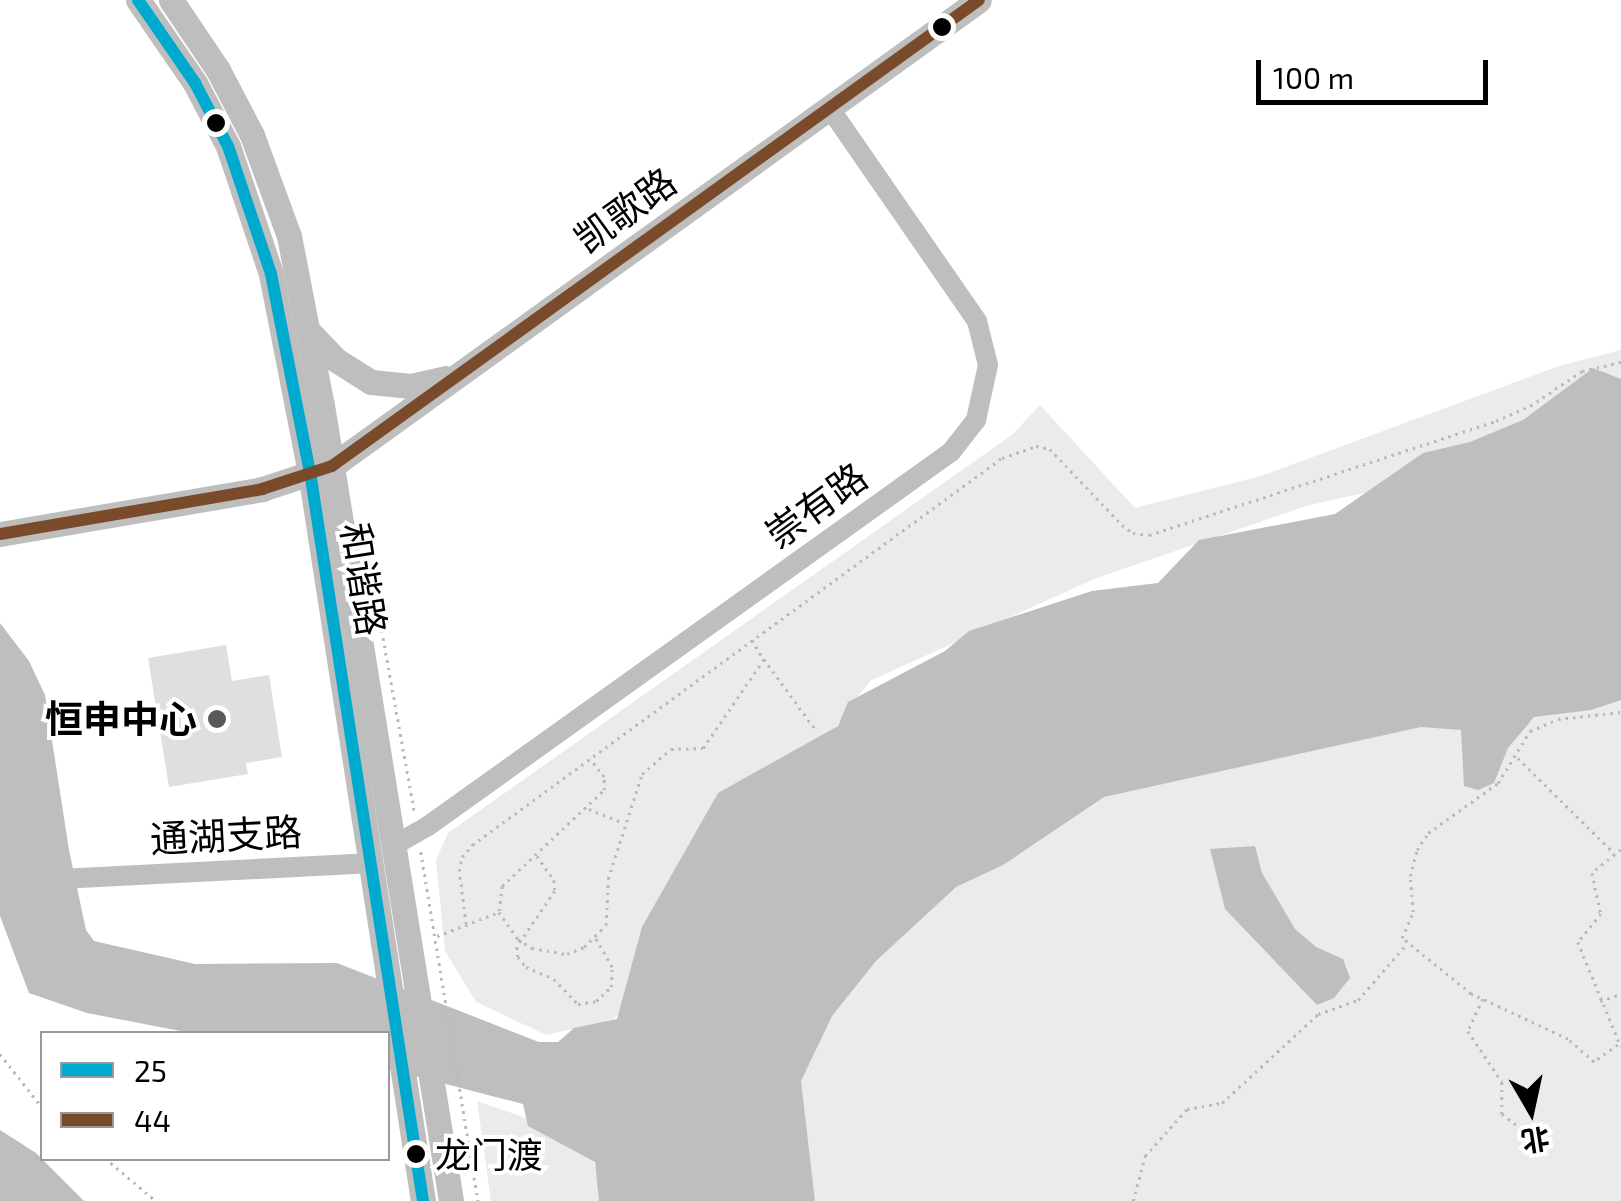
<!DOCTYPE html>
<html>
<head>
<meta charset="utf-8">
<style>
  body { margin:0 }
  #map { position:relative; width:1621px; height:1201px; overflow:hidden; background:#fff; font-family:"Exo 2","Noto Sans SC",sans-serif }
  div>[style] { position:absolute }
  .green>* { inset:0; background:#ebebeb }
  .water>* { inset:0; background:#bebebe }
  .building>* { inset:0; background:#dfdfdf }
  .path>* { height:2.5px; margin-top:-1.25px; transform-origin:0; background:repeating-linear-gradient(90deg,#b9b9b9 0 2.5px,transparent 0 7.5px) }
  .minor>* { height:20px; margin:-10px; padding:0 10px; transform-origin:10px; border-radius:10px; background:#bebebe }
  .major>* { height:25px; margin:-12.5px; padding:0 12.5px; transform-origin:12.5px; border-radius:12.5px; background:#bebebe }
  .bus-1>* { height:12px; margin:-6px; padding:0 6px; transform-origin:6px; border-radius:6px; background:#00a9ce }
  .bus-2>* { height:12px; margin:-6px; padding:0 6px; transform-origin:6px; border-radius:6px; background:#7a4b2a }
  .dots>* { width:28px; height:28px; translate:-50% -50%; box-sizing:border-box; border:5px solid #fff; border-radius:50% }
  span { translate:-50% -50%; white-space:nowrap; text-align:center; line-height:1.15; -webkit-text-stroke:8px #fff; paint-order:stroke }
  .bus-label { font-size:36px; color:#000 }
  .left { translate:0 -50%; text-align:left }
  .street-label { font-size:38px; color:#000 }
  .poi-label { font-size:38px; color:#000; font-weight:700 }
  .right { translate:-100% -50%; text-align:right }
  .legend { position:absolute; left:40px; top:1031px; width:350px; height:130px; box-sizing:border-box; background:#fff; border:2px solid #999; margin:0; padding:12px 18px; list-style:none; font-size:30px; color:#000 }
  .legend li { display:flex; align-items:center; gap:20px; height:50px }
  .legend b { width:50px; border:2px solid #999 }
  .north { position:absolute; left:1481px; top:1061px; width:100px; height:100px; -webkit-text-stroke:8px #fff; paint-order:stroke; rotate:171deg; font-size:28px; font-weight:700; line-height:40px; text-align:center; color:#000 }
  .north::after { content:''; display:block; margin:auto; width:35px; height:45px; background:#000; clip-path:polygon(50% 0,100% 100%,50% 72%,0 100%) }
  .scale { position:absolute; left:1256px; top:60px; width:232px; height:45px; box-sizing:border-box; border:5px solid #000; border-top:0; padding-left:12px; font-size:30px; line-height:35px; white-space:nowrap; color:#000; -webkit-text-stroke:8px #fff; paint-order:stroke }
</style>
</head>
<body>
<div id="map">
  <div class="green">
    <i style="clip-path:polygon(1621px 350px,1621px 414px,1507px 462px,1309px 505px,1094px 579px,870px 681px,633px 1002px,612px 1020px,546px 1035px,476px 1002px,445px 951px,436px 860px,448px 833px,1013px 434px,1040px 405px,1135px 508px,1261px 476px,1559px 366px)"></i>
    <i style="clip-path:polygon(1621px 664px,1621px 1201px,806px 1201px,769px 1103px,917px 865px,1219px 723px)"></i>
    <i style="clip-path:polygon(477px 1101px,589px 1140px,602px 1201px,491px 1201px)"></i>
  </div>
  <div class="water">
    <i style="clip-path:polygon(1593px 368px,1621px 379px,1621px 700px,1591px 710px,1534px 717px,1508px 748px,1494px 783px,1478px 790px,1464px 786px,1461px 730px,1421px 727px,1104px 797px,1003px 865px,956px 887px,876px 961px,832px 1016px,801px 1081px,815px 1201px,599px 1201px,595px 1162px,528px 1126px,523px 1104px,388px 1069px,388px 1034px,191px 1033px,87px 1013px,29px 993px,0 916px,0 623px,29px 661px,45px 695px,69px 850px,86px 930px,94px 941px,195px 964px,337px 963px,539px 1042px,558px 1042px,574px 1028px,617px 1019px,642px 927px,718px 793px,838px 726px,848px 702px,945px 651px,969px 631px,1092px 591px,1158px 583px,1199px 540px,1335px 514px,1423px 453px,1470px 442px,1523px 420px)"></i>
    <i style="clip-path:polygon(1255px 846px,1262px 873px,1295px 929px,1316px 947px,1343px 959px,1350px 978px,1334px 998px,1317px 1005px,1225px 909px,1210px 849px)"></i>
    <i style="clip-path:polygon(0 1130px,36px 1153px,84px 1201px,0 1201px)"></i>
  </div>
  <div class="building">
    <i style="clip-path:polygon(226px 645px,232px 681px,269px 675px,282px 757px,246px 763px,248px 774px,169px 787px,148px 658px)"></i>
  </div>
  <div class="path">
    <i style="left:366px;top:542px;width:277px;rotate:79.8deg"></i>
    <i style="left:752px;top:640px;width:21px;rotate:59deg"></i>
    <i style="left:1518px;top:758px;width:136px;rotate:44.7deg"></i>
    <i style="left:589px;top:809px;width:35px;rotate:22deg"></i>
    <i style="left:1621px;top:850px;width:37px;rotate:142deg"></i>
    <i style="left:1592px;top:873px;width:42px;rotate:77.6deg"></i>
    <i style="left:1601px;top:914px;width:36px;rotate:129deg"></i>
    <i style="left:1578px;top:942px;width:113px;rotate:67.7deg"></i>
    <i style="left:421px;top:852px;width:354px;rotate:80.7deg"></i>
    <i style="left:537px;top:856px;width:29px;rotate:55deg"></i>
    <i style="left:554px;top:880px;width:11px;rotate:85deg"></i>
    <i style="left:555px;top:891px;width:68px;rotate:124.2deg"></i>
    <i style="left:517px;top:947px;width:10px;rotate:84deg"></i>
    <i style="left:518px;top:957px;width:13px;rotate:51deg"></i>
    <i style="left:526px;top:967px;width:30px;rotate:23deg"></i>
    <i style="left:554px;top:979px;width:35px;rotate:46deg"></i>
    <i style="left:578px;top:1004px;width:18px;rotate:-9deg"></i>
    <i style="left:596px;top:1001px;width:21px;rotate:-43deg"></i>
    <i style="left:611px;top:987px;width:20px;rotate:-87deg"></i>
    <i style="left:612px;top:967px;width:34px;rotate:-120deg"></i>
    <i style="left:499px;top:911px;width:25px;rotate:-83deg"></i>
    <i style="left:502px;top:886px;width:140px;rotate:-43.3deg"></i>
    <i style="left:604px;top:790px;width:13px;rotate:-90deg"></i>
    <i style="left:604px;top:777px;width:23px;rotate:-128deg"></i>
    <i style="left:466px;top:924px;width:53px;rotate:-97.5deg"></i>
    <i style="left:459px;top:871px;width:14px;rotate:-78deg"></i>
    <i style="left:462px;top:857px;width:16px;rotate:-50deg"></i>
    <i style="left:472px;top:845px;width:656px;rotate:-36.14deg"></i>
    <i style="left:1002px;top:458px;width:36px;rotate:-19deg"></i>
    <i style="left:1036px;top:446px;width:14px;rotate:12deg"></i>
    <i style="left:1050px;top:449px;width:105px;rotate:46.5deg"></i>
    <i style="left:1122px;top:525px;width:14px;rotate:36deg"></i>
    <i style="left:1133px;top:533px;width:16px;rotate:7deg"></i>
    <i style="left:1149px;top:535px;width:365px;rotate:-18.2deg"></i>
    <i style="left:1496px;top:421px;width:37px;rotate:-24deg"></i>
    <i style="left:1530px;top:406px;width:63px;rotate:-33.9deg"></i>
    <i style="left:1582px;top:371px;width:40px;rotate:-13deg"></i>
    <i style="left:437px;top:936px;width:66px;rotate:-21.2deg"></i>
    <i style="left:499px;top:912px;width:33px;rotate:55deg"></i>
    <i style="left:518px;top:939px;width:17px;rotate:33deg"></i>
    <i style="left:532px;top:948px;width:36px;rotate:10deg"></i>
    <i style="left:567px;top:954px;width:18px;rotate:-22deg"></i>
    <i style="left:584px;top:947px;width:31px;rotate:-45deg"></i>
    <i style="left:606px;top:925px;width:46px;rotate:-87.5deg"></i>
    <i style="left:608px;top:879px;width:110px;rotate:-72.1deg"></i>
    <i style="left:642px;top:774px;width:38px;rotate:-41deg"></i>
    <i style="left:671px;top:749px;width:32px;rotate:-2deg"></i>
    <i style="left:703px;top:748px;width:108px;rotate:-55.6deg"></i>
    <i style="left:764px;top:659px;width:87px;rotate:53.9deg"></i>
    <i style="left:1483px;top:999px;width:35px;rotate:115deg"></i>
    <i style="left:1468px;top:1031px;width:61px;rotate:56.3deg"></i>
    <i style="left:1502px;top:1082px;width:32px;rotate:90deg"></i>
    <i style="left:1502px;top:1114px;width:20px;rotate:37deg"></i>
    <i style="left:1600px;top:1001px;width:22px;rotate:-18deg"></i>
    <i style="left:1618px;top:1045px;width:29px;rotate:145deg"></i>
    <i style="left:1594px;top:1062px;width:35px;rotate:-139deg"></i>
    <i style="left:1568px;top:1039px;width:107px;rotate:-155.1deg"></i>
    <i style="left:1471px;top:994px;width:89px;rotate:-140.9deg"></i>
    <i style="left:1402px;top:938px;width:28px;rotate:-67deg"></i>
    <i style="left:1413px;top:912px;width:36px;rotate:-95deg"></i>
    <i style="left:1410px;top:876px;width:27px;rotate:-75deg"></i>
    <i style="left:1417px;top:850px;width:20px;rotate:-57deg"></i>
    <i style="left:1428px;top:833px;width:86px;rotate:-35.5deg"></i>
    <i style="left:1498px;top:783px;width:61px;rotate:-58.4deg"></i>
    <i style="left:1530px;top:731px;width:30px;rotate:-23deg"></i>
    <i style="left:1558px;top:719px;width:63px;rotate:-6.3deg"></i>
    <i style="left:0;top:1054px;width:68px;rotate:51.6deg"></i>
    <i style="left:105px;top:1158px;width:67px;rotate:40.1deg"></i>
    <i style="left:1133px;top:1201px;width:47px;rotate:-75.1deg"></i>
    <i style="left:1145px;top:1156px;width:63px;rotate:-48.2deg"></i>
    <i style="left:1187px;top:1109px;width:36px;rotate:-10deg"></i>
    <i style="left:1222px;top:1103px;width:131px;rotate:-42.8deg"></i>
    <i style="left:1318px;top:1014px;width:42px;rotate:-19.3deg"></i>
    <i style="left:1358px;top:1000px;width:72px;rotate:-49deg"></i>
  </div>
  <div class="minor">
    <i style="left:393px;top:846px;width:40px;rotate:-29.7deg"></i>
    <i style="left:428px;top:826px;width:643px;rotate:-35.57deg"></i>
    <i style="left:951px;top:452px;width:41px;rotate:-52deg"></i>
    <i style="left:976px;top:420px;width:56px;rotate:-77.7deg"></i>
    <i style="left:988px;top:365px;width:45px;rotate:-104deg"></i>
    <i style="left:977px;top:321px;width:258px;rotate:-124.7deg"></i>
    <i style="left:0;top:882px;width:369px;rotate:-2.9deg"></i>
  </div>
  <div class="major">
    <i style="left:138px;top:0;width:101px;rotate:55.5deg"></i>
    <i style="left:195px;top:83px;width:71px;rotate:62.4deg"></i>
    <i style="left:228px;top:146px;width:135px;rotate:71.4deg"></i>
    <i style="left:271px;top:274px;width:202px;rotate:78.9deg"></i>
    <i style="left:310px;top:472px;width:738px;rotate:81.19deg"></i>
    <i style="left:171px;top:0;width:84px;rotate:56.1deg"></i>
    <i style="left:218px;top:70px;width:73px;rotate:62.4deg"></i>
    <i style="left:252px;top:135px;width:108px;rotate:69.9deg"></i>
    <i style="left:289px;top:236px;width:172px;rotate:79deg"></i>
    <i style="left:322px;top:405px;width:806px;rotate:80.79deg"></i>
    <i style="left:310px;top:333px;width:37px;rotate:46deg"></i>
    <i style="left:336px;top:360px;width:41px;rotate:32.2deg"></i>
    <i style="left:371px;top:382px;width:40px;rotate:5.7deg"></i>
    <i style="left:411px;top:386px;width:35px;rotate:-13deg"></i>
    <i style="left:0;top:534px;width:266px;rotate:-9.7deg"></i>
    <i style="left:262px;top:489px;width:74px;rotate:-18.2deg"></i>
    <i style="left:332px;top:466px;width:797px;rotate:-35.76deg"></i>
  </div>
  <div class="bus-1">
    <i style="left:138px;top:0;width:101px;rotate:55.5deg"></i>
    <i style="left:195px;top:83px;width:71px;rotate:62.4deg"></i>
    <i style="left:228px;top:146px;width:135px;rotate:71.4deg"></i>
    <i style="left:271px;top:274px;width:202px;rotate:78.9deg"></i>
    <i style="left:310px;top:472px;width:738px;rotate:81.19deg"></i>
  </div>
  <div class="bus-2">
    <i style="left:0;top:534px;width:266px;rotate:-9.7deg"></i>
    <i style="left:262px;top:489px;width:74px;rotate:-18.2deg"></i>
    <i style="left:332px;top:466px;width:797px;rotate:-35.76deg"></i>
  </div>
  <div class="dots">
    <i style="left:942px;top:27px;background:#000"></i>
    <i style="left:216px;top:123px;background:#000"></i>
    <i style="left:217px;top:719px;background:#595959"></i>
    <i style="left:416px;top:1154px;background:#000"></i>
  </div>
  <div class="bus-label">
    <span class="left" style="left:435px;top:1154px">龙门渡</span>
  </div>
  <div class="street-label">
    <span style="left:625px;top:210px;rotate:-36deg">凯歌路</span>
    <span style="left:816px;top:505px;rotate:-36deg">崇有路</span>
    <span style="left:364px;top:579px;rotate:81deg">和谐路</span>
    <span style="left:226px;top:835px;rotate:-3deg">通湖支路</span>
  </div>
  <div class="poi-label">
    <span class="right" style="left:197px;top:719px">恒申中心</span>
  </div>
  <ul class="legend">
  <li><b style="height:12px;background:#00a9ce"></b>25</li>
  <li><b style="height:12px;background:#7a4b2a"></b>44</li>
  </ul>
  <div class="north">北</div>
  <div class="scale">100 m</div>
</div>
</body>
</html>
